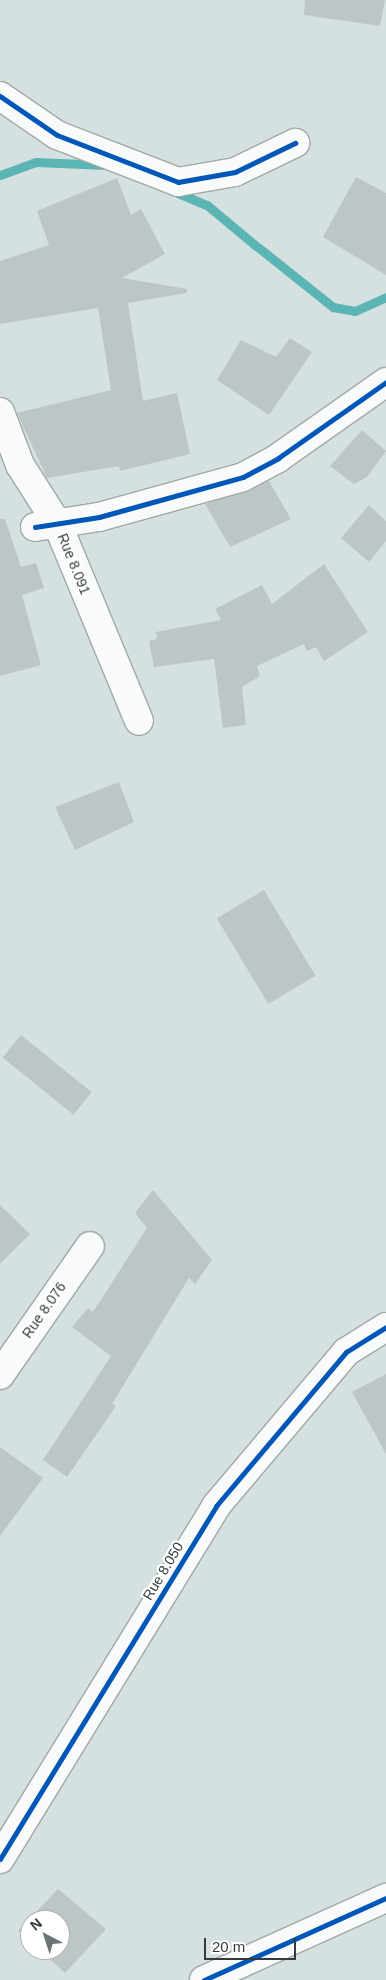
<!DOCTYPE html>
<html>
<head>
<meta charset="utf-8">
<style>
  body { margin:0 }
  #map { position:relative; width:386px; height:1980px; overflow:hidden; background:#d5e0e0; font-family:Arial,sans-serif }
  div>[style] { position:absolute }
  .stream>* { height:9px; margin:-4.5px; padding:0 4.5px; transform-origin:4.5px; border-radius:4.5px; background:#5cb5b5 }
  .building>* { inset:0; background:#bdc6c6; transform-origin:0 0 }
  .roads { filter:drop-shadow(1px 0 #a0a8a8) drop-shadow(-1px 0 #a0a8a8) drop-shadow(0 1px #a0a8a8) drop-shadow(0 -1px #a0a8a8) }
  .minor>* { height:28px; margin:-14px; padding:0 14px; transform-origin:14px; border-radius:14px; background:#f9fafa }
  .cycleway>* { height:5px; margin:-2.5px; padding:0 2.5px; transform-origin:2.5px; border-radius:2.5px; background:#0057b8 }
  span { translate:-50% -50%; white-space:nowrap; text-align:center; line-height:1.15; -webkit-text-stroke:4.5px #fff; paint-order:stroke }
  .street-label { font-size:14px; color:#333b3b }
  .north { position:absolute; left:20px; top:1910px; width:50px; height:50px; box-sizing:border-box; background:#fff; border:1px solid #adb1b1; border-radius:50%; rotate:320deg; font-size:14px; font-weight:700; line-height:20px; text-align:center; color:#333b3b }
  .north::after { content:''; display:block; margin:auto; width:18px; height:22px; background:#6c7575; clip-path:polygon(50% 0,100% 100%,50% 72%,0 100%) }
  .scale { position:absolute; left:204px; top:1938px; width:92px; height:22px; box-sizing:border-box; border:2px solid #333b3b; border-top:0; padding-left:6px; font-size:15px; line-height:18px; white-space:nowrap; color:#333b3b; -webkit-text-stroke:4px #fff; paint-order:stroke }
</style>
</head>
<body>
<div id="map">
  <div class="stream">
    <i style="left:0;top:175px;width:38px;rotate:-20deg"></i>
    <i style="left:36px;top:162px;width:70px;rotate:2.5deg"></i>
    <i style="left:171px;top:190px;width:39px;rotate:23deg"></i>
    <i style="left:207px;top:205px;width:64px;rotate:39.9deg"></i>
    <i style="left:259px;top:248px;width:95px;rotate:38.6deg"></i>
    <i style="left:333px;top:307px;width:22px;rotate:10deg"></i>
    <i style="left:355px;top:311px;width:34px;rotate:-24deg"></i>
  </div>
  <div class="building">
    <i style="clip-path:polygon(305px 0,385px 0,380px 26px,304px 15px)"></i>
    <i style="clip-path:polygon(356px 177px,386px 193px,386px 275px,323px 237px)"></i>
    <i style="clip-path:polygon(117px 178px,131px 215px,141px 209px,165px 254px,122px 278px,187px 289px,187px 293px,128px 303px,143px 401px,177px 393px,190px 454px,120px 471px,119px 466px,47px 478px,17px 413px,111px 390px,98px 308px,0 324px,0 261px,49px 245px,37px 211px)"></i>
    <i style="clip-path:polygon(290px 338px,312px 352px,269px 415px,217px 380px,241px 340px,276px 357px)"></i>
    <i style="clip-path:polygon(362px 430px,386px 451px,367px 477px,354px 484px,330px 466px)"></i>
    <i style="clip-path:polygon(269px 481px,291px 519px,230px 547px,205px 504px)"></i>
    <i style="clip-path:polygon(369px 505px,386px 521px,386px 541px,369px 562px,341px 538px)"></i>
    <i style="clip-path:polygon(0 519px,5px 519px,21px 567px,36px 563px,44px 588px,22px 595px,41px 665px,0 676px)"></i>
    <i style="clip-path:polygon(324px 564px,368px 632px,324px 661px,316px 647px,307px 651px,304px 644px,257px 666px,260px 676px,242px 687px,246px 725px,223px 728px,214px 659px,154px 667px,149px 641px,157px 639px,156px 632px,221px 620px,215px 609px,262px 585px,272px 604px)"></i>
    <i style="clip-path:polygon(119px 782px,134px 822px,75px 850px,55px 807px)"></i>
    <i style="left:264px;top:890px;width:100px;height:55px;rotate:59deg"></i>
    <i style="left:21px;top:1035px;width:91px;height:29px;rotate:39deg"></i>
    <i style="clip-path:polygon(153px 1190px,212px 1260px,195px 1284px,189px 1278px,112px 1404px,116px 1406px,67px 1477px,43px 1460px,111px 1356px,72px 1327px,88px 1308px,93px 1312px,147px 1228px,135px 1213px)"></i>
    <i style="clip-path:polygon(0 1205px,30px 1234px,0 1264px)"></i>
    <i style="clip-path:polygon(386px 1374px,386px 1454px,352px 1392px)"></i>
    <i style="clip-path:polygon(0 1447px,43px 1478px,0 1536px)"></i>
    <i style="clip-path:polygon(58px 1889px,106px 1929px,65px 1973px,40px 1950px,60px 1950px,60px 1920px,30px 1920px,30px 1941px,18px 1931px)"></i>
  </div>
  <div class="roads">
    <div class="minor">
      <i style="left:0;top:96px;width:69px;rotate:34.4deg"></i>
      <i style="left:57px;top:135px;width:130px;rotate:21.2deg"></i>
      <i style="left:178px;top:182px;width:58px;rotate:-10deg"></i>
      <i style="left:235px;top:172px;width:67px;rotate:-25.8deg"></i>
      <i style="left:0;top:412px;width:57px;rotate:69.3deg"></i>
      <i style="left:20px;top:465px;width:69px;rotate:57.5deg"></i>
      <i style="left:57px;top:523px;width:214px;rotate:67.5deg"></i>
      <i style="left:35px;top:527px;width:65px;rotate:-8.9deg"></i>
      <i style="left:99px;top:517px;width:149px;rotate:-15.5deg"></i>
      <i style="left:243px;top:477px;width:40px;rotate:-28deg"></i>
      <i style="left:278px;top:458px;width:132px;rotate:-35.1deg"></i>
      <i style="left:0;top:1375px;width:157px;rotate:-55.1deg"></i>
      <i style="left:0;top:1859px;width:414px;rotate:-58.5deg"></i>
      <i style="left:216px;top:1506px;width:202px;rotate:-49.8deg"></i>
      <i style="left:346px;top:1352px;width:47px;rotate:-32deg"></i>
      <i style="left:204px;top:1980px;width:200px;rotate:-24.3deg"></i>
    </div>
  </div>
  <div class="cycleway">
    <i style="left:0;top:96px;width:69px;rotate:34.4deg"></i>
    <i style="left:57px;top:135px;width:130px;rotate:21.2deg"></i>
    <i style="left:178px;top:182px;width:58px;rotate:-10deg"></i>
    <i style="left:235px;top:172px;width:67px;rotate:-25.8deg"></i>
    <i style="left:35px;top:527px;width:65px;rotate:-8.9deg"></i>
    <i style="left:99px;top:517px;width:149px;rotate:-15.5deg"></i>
    <i style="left:243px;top:477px;width:40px;rotate:-28deg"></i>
    <i style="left:278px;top:458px;width:132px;rotate:-35.1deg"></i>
    <i style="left:0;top:1859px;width:414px;rotate:-58.5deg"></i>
    <i style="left:216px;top:1506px;width:202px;rotate:-49.8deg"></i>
    <i style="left:346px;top:1352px;width:47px;rotate:-32deg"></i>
    <i style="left:204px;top:1980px;width:200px;rotate:-24.3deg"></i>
  </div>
  <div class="street-label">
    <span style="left:74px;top:564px;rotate:68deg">Rue 8.091</span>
    <span style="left:44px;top:1310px;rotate:-55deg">Rue 8.076</span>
    <span style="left:163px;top:1571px;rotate:-59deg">Rue 8.050</span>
  </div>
  <div class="north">N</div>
  <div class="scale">20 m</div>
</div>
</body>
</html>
